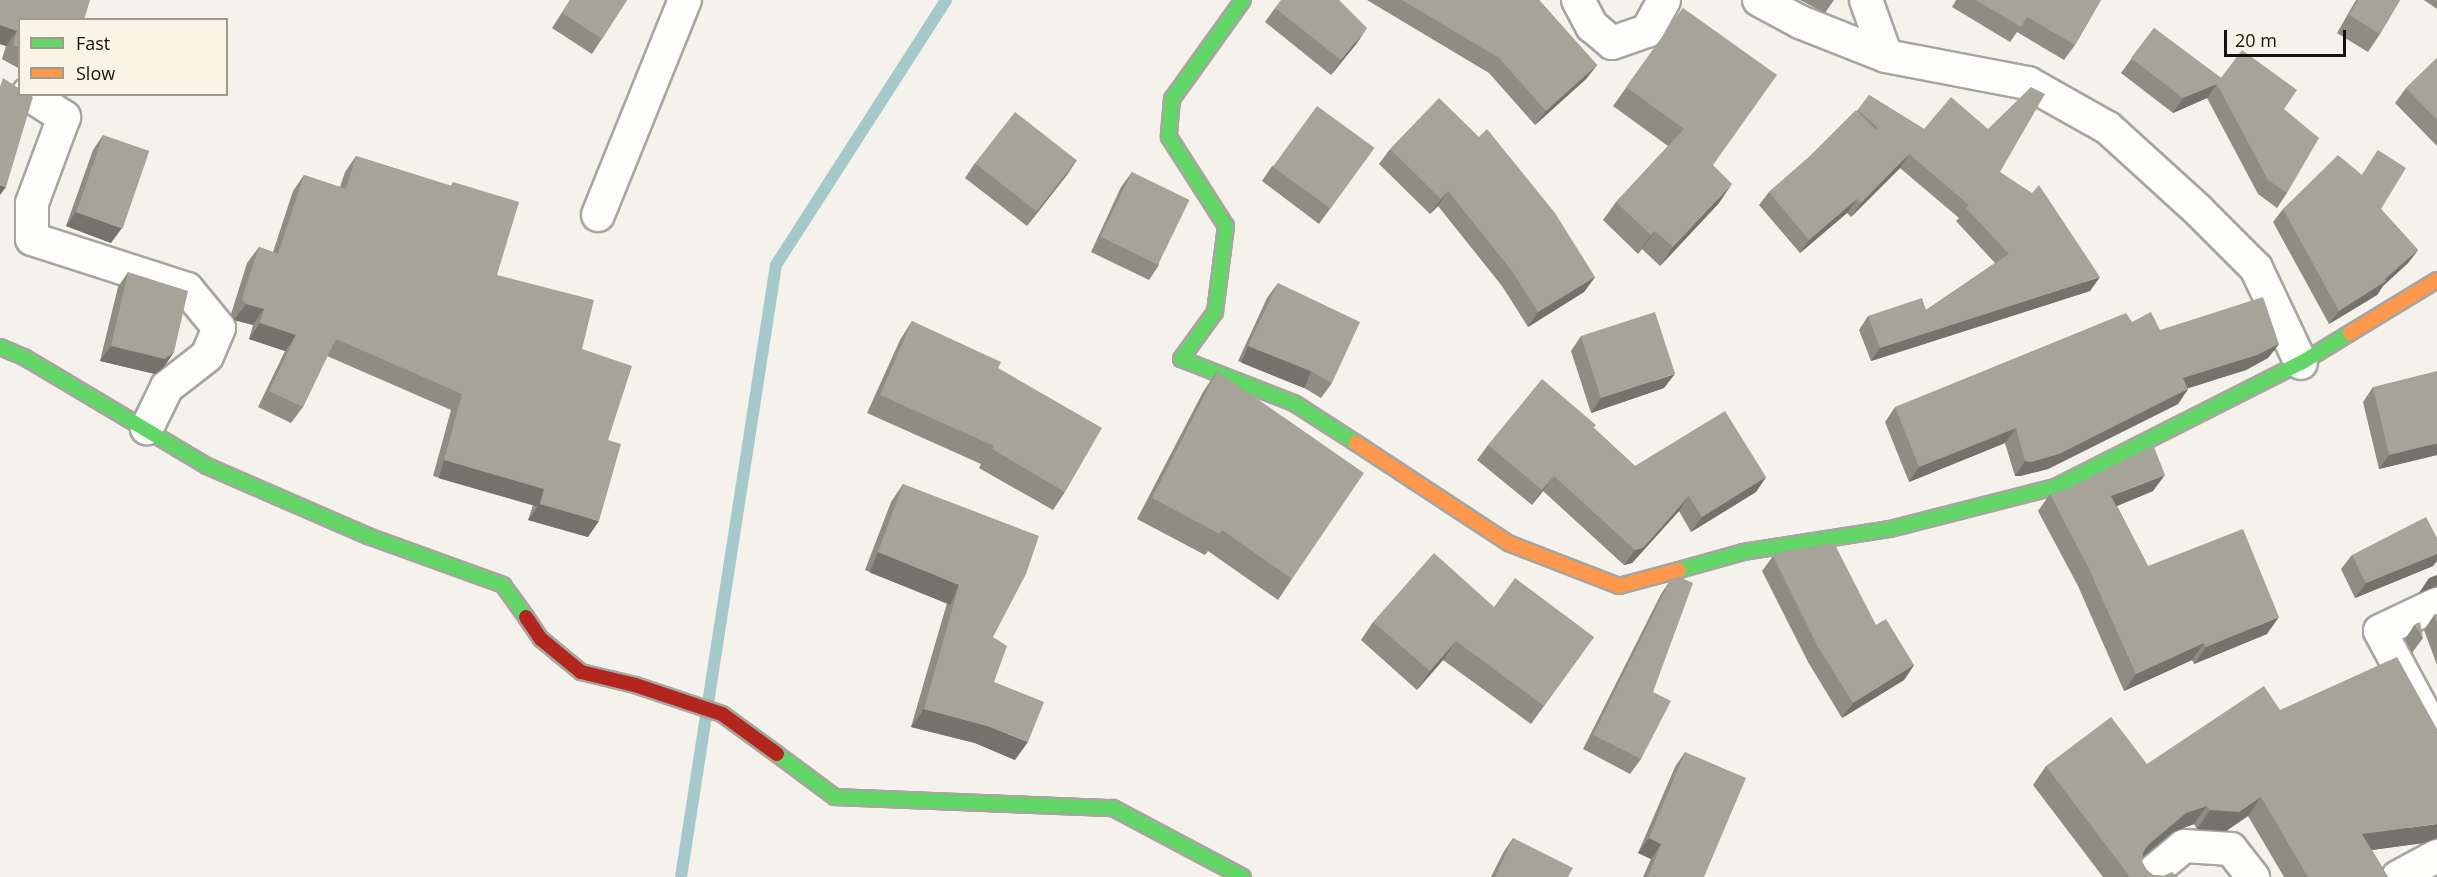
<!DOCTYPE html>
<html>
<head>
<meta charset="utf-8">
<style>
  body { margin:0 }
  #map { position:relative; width:2437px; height:877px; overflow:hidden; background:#f4f2ea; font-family:"Open Sans",sans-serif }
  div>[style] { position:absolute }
  .stream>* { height:12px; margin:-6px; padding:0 6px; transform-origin:6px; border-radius:6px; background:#a5c9ca }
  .roads { filter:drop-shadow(2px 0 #a6a59f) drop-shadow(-2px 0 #a6a59f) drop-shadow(0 2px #a6a59f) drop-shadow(0 -2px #a6a59f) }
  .street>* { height:32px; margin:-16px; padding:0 16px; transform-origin:16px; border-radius:16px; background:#fdfdfc }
  .fast>* { height:14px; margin:-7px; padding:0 7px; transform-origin:7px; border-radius:7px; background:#63d668 }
  .slow>* { height:14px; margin:-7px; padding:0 7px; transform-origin:7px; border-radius:7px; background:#ff974d }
  .jam>* { height:14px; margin:-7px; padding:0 7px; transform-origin:7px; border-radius:7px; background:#b3261e }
  .wall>* { inset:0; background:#8f8c83 }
  .shaded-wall>* { inset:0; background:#74726a; transform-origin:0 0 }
  .building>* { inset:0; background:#a6a398; transform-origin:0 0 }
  span { translate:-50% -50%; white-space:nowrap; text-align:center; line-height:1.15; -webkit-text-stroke:4.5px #f8f4e6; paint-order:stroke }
  .legend { position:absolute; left:18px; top:18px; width:210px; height:78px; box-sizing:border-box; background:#f8f4e6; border:2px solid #9d9a90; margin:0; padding:8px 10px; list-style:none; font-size:18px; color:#14120e }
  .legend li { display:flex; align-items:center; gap:12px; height:30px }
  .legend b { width:30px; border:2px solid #9d9a90 }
  .scale { position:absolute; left:2224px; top:30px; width:122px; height:27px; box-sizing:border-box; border:3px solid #14120e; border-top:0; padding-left:8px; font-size:18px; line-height:21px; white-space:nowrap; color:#14120e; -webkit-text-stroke:4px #f8f4e6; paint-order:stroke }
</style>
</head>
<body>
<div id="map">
  <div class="stream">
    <i style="left:681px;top:877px;width:619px;rotate:-81.18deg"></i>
    <i style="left:776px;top:265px;width:315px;rotate:-57.3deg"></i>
  </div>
  <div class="roads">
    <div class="street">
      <i style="left:1578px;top:0;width:30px;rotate:62deg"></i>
      <i style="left:1592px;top:26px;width:26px;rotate:40deg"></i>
      <i style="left:1612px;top:43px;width:37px;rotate:-19deg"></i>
      <i style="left:1647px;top:31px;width:35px;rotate:-61deg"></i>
      <i style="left:1759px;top:0;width:47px;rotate:28.2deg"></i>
      <i style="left:1800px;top:22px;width:92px;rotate:21.6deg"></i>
      <i style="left:1886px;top:56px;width:145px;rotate:10.8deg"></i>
      <i style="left:2028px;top:83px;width:92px;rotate:29.4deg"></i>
      <i style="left:2108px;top:128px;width:122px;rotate:42.3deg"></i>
      <i style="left:2198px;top:210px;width:82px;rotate:45deg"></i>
      <i style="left:2256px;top:268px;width:105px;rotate:64.7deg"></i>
      <i style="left:1866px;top:0;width:59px;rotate:70.3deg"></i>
      <i style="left:28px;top:94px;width:43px;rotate:32.6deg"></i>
      <i style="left:64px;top:117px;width:92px;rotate:110.4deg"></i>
      <i style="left:32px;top:203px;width:36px;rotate:90deg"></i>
      <i style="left:32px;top:239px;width:163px;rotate:17.9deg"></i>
      <i style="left:187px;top:289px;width:50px;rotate:50.6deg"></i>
      <i style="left:219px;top:328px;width:30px;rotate:113deg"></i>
      <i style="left:207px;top:356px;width:51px;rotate:142.2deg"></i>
      <i style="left:167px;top:387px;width:46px;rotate:116deg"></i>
      <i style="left:598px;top:215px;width:232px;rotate:-68deg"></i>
      <i style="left:2437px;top:604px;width:63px;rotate:154.7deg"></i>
      <i style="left:2380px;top:631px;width:120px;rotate:61.7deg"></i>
      <i style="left:2147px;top:877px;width:48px;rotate:-40deg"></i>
      <i style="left:2184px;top:846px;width:47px;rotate:3.7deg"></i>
      <i style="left:2231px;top:849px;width:36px;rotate:52deg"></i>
      <i style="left:2398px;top:877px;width:44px;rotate:-28.3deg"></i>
    </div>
    <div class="fast">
      <i style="left:1243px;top:0;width:122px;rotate:125.6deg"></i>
      <i style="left:1172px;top:99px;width:38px;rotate:95deg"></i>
      <i style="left:1169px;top:137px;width:106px;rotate:57.4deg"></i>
      <i style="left:1226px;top:226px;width:87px;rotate:97.3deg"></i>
      <i style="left:1215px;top:312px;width:58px;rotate:125.9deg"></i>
      <i style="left:1181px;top:359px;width:121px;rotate:21.3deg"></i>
      <i style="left:1294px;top:403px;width:74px;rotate:32.8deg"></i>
      <i style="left:0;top:347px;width:26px;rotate:23deg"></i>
      <i style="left:24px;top:357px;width:213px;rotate:30.8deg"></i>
      <i style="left:207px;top:466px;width:176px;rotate:23.5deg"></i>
      <i style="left:368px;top:536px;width:144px;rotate:19.9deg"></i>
      <i style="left:503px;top:585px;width:39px;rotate:54deg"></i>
      <i style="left:1679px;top:570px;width:66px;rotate:-15.7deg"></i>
      <i style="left:1743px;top:552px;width:149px;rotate:-8.9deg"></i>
      <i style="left:1890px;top:529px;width:170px;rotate:-14.3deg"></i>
      <i style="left:2055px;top:487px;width:275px;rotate:-26.8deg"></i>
      <i style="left:2301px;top:363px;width:57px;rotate:-31.5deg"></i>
      <i style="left:777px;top:754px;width:72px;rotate:36.6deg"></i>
      <i style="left:835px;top:797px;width:278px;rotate:2.3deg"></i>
      <i style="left:1113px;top:808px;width:147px;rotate:28deg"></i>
    </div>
    <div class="slow">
      <i style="left:2350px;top:333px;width:102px;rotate:-31.3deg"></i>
      <i style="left:1356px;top:443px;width:182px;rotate:33.3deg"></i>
      <i style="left:1508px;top:543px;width:119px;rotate:21.2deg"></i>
      <i style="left:1619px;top:586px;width:62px;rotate:-14.9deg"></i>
    </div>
    <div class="jam">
      <i style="left:526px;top:617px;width:27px;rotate:56deg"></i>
      <i style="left:541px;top:639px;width:52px;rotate:39.5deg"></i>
      <i style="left:581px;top:672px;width:56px;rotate:13.5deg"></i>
      <i style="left:635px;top:685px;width:92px;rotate:18.4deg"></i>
      <i style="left:722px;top:714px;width:68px;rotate:36deg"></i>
    </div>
  </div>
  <div class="wall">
    <i style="clip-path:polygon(0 0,20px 20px,20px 69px,2px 59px,6px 46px,0 44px)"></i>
    <i style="clip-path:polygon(570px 0,627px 0,592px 54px,552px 28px)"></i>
    <i style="clip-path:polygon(1367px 0,1539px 0,1597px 65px,1586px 79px,1535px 125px,1489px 73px)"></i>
    <i style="clip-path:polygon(1800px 0,1834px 0,1825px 13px)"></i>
    <i style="clip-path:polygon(1956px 0,2101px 0,2075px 45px,2064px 60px,2017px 32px,2010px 42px,1952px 7px)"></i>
    <i style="clip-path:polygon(2356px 0,2400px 0,2380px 34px,2368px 52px,2337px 33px)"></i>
    <i style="clip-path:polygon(2424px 0,2437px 0,2437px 9px)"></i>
    <i style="clip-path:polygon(1275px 8px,1357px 43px,1331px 75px,1265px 22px)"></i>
    <i style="clip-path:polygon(1683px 8px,1719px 203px,1660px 266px,1642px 249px,1638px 254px,1603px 220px,1616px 202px,1668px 146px,1613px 106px)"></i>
    <i style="clip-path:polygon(2154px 28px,2221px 78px,2284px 109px,2287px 193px,2277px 208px,2258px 194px,2207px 98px,2173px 113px,2121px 73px)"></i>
    <i style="clip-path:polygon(2437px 58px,2437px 146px,2395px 103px,2406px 88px)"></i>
    <i style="clip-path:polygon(1869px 95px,1924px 129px,2000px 172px,2090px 291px,1871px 361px,1859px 330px,1868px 316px,1926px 310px,1995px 263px,1956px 221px,1959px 218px,1900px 168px,1851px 217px,1847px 213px,1800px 253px,1759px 205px,1769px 192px,1809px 157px,1857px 111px)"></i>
    <i style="clip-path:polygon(103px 135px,111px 243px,66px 226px,93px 150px)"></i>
    <i style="clip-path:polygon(1374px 148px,1319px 224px,1262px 181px,1272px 166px)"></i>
    <i style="clip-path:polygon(1390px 149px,1595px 277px,1584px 292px,1528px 327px,1502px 286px,1438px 206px,1430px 214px,1379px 164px)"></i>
    <i style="clip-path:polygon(2378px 150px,2381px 209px,2418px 250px,2408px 263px,2383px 286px,2377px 295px,2329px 324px,2273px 222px,2283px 209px,2362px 175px)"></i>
    <i style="clip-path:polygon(356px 156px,451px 186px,453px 182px,497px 275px,582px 349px,608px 440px,588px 537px,528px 520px,533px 505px,433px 476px,451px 410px,327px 356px,303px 407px,291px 423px,258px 407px,285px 351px,249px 339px,253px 325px,234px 320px,231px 314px,247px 263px,259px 247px,273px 252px,293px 191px,304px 175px,340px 187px,345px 172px)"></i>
    <i style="clip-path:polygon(1077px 160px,1027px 226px,965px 178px,975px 163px)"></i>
    <i style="clip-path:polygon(1132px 172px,1159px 265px,1149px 280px,1091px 252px,1121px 187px)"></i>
    <i style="clip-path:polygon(128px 272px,164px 367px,155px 374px,100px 361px,118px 287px)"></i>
    <i style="clip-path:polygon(1278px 283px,1332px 383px,1321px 398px,1301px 386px,1238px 361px,1267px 298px)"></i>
    <i style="clip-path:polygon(912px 321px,998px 368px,1065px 492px,1053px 510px,979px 468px,981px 464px,867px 413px,900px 340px)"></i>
    <i style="clip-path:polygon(2132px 322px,2160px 330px,2279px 344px,2268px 358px,2246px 370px,2188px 388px,2188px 389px,2178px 404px,2048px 469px,2020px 476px,2015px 476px,2005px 443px,1909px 482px,1885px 422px,1895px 407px)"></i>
    <i style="clip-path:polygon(1581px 336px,1664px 388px,1591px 413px,1571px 351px)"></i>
    <i style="clip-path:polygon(1217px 371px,1292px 579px,1278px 600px,1208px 551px,1205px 555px,1137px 519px,1203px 392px)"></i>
    <i style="clip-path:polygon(2373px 387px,2437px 455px,2379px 469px,2363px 402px)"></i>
    <i style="clip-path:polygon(1594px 428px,1635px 466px,1766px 477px,1756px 492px,1691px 532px,1679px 511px,1632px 563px,1624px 565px,1543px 491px,1532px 505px,1477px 460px,1488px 445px)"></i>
    <i style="clip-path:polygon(903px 484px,993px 637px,994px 682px,1015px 760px,975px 743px,911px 727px,947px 603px,865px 570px,891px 502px)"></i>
    <i style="clip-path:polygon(2153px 491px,2117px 506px,2148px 566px,2267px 634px,2194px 664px,2192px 660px,2124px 691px,2078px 586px,2038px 511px,2050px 494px)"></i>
    <i style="clip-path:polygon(2437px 538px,2437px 561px,2433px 566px,2355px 598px,2341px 569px,2352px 555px)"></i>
    <i style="clip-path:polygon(1773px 556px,1876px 625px,1914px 665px,1904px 680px,1842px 718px,1808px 662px,1762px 571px)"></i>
    <i style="clip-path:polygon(1671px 579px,1653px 692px,1641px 759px,1630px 774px,1583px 749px,1661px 594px)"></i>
    <i style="clip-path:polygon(1494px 607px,1594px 637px,1531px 724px,1443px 660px,1417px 690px,1361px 640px,1373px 622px)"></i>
    <i style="clip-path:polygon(2437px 614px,2437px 665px,2424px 630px,2434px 615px)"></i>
    <i style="clip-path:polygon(2415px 624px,2423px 638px,2412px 653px,2405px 639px)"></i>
    <i style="clip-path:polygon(2280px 710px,2424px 843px,2372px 850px,2388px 877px,2284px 877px,2248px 816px,2226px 831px,2197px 829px,2194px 824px,2173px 832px,2143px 857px,2142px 862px,2147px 870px,2153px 875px,2178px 877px,2103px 877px,2033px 785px,2046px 766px,2147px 764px)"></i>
    <i style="clip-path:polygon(1685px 752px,1704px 877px,1643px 877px,1651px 859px,1638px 853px,1675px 767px)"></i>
    <i style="clip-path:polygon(1513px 838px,1568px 877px,1491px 877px,1503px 853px)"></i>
  </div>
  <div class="shaded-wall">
    <i style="clip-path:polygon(0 25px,17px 31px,6px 46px,0 44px)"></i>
    <i style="clip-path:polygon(1367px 28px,1357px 43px,1331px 75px,1341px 60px)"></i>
    <i style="clip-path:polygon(1597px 65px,1586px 79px,1535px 125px,1546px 111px)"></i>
    <i style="clip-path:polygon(2217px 84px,2207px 98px,2173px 113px,2183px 98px)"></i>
    <i style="clip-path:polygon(1909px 154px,1900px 168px,1851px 217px,1861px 203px)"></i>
    <i style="clip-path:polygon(1077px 160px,1067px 175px,1027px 226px,1037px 212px)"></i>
    <i style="clip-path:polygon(1732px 184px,1719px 203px,1660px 266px,1673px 247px)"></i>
    <i style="clip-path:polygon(0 185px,6px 187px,0 195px)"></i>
    <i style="clip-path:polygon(1448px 191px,1438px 206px,1430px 214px,1441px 199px)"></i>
    <i style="clip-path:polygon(1857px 199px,1847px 213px,1800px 253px,1809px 240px)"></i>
    <i style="clip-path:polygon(76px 212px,122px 228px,111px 243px,66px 226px)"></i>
    <i style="clip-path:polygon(1655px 231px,1642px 249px,1638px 254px,1651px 235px)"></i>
    <i style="clip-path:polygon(2418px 250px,2408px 263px,2383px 286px,2377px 295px,2329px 324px,2339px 311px,2385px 279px)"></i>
    <i style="clip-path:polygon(1595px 277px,1584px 292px,1528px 327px,1538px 312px)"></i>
    <i style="clip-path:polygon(2100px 277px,2090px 291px,1871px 361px,1880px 348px)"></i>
    <i style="clip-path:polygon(246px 304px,264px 309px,253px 325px,234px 320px)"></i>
    <i style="clip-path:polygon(260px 323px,296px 335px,285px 351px,249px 339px)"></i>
    <i style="clip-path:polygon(2279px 344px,2268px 358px,2246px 370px,2173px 393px,2183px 378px)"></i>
    <i style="clip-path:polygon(111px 346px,174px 352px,164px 367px,155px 374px,100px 361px)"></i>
    <i style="left:1248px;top:346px;width:68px;height:18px;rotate:22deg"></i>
    <i style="clip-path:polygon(1675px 374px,1664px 388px,1591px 413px,1601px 398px)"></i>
    <i style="clip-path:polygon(2188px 389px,2178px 404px,2048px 469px,2020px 476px,2015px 476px,2025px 461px)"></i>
    <i style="clip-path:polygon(2016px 428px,2005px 443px,1909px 482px,1919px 467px)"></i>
    <i style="clip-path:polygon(2437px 443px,2437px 455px,2379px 469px,2389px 455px)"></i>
    <i style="left:444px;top:460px;width:104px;height:19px;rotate:16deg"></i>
    <i style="clip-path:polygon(2165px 475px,2153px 491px,2100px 513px,2111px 496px)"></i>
    <i style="clip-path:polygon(1554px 476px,1543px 491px,1532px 505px,1542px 490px)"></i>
    <i style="clip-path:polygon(1766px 477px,1756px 492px,1691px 532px,1702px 517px)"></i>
    <i style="clip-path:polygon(1689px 496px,1679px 511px,1632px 563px,1624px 565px,1635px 550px)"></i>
    <i style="clip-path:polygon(540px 504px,599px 521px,588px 537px,528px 520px)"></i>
    <i style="left:878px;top:552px;width:87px;height:22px;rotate:22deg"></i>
    <i style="clip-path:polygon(2437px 554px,2437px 561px,2433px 566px,2355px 598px,2366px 583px)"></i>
    <i style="clip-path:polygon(2437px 575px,2437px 586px,2419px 593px,2429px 578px)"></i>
    <i style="clip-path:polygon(2279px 617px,2267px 634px,2194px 664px,2206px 647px)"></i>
    <i style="clip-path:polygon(1456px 641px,1443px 660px,1417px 690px,1430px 671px)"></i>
    <i style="clip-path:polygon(2204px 643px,2192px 660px,2124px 691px,2136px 674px)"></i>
    <i style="clip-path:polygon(1914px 665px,1904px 680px,1842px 718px,1853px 703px)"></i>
    <i style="clip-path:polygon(924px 709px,987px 726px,1028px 742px,1015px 760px,975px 743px,911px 727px)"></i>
    <i style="clip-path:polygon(2261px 797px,2248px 816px,2226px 831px,2197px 829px,2210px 810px)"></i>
    <i style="clip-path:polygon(2207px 806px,2194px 824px,2173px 832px,2135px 863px,2148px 845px,2186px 813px)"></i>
    <i style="clip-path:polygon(2437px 824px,2437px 838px,2424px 843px,2349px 853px,2362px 834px)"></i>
    <i style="clip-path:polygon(1649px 838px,1661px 844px,1651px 859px,1638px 853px)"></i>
  </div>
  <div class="building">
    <i style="clip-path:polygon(0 0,90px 0,84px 20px,20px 20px,20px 48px,13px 45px,17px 31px,0 25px)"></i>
    <i style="clip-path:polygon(570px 0,627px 0,602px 39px,562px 13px)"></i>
    <i style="clip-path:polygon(1281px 0,1339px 0,1367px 28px,1341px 60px,1275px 8px)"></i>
    <i style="clip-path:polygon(1402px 0,1539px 0,1597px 65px,1546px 111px,1499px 58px)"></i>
    <i style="clip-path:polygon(1976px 0,2101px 0,2075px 45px,2027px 17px,2021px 27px)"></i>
    <i style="clip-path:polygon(2358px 0,2400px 0,2380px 34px,2349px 15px)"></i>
    <i style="clip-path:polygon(1683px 8px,1777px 75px,1713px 165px,1732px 184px,1673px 247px,1655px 231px,1651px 235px,1616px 202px,1684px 129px,1626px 87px)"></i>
    <i style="clip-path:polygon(2154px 28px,2221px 78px,2242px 50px,2297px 90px,2284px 109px,2319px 138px,2287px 193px,2268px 180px,2217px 84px,2183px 98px,2131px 58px)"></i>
    <i style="clip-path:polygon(2437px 58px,2437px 120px,2406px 88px)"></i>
    <i style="clip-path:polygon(3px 78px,20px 89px,20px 94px,29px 94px,33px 97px,6px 187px,0 185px,0 87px)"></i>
    <i style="clip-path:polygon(2031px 87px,2045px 94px,2000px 172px,2032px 193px,2039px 185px,2100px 277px,1880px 348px,1868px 316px,1922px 298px,1926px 310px,2009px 254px,1966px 208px,1969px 205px,1909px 154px,1861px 203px,1857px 199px,1809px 240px,1769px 192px,1809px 157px,1856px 110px,1876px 130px,1877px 127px,1858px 110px,1869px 95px,1924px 129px,1951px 97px,1988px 129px)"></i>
    <i style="clip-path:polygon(1439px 98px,1479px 137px,1487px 129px,1555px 213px,1595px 277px,1538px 312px,1512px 271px,1448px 191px,1441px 199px,1390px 149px)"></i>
    <i style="left:1317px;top:106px;width:71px;height:75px;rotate:36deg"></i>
    <i style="left:1015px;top:112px;width:78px;height:65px;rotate:38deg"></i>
    <i style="left:103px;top:135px;width:49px;height:82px;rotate:19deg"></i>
    <i style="clip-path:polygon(2378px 150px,2406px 168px,2381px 209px,2418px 250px,2385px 279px,2386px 281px,2339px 311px,2283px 209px,2338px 155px,2362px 175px)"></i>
    <i style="clip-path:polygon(356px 156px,452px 186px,453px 182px,519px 202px,497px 275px,594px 300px,582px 349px,632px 366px,608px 440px,621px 444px,599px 521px,540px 504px,544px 489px,444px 460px,462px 394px,336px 339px,303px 407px,269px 391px,296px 335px,260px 323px,264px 309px,246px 304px,242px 298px,259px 247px,278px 254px,304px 175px,346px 189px)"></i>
    <i style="left:1132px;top:172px;width:64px;height:72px;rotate:26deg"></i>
    <i style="clip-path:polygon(128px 272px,188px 291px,174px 352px,165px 359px,111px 346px)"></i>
    <i style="clip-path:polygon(1278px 283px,1360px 322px,1332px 383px,1311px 371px,1248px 346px)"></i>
    <i style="clip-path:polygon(2263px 297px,2279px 344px,2257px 355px,2183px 378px,2188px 389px,2059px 454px,2031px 462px,2025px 461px,2016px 428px,1919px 467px,1895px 407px,2126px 313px,2132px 322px,2151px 312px,2160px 330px)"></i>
    <i style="left:1655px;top:312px;width:65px;height:78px;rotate:72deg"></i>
    <i style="clip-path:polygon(912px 321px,1001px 362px,998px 368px,1102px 428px,1065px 492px,992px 449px,994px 446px,880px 395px)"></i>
    <i style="clip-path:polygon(1217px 371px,1364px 473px,1292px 579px,1222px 530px,1220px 534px,1152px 498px)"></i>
    <i style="clip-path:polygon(2437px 371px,2437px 443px,2389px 455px,2373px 387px)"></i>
    <i style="clip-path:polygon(1542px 379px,1596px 425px,1593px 428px,1635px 466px,1725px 411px,1766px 477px,1702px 517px,1689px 496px,1643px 548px,1635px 550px,1554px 476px,1542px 490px,1488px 445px)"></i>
    <i style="clip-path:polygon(2154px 447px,2165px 475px,2111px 496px,2148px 566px,2243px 529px,2279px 617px,2206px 647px,2204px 643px,2136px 674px,2089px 569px,2050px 494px,2075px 487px)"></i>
    <i style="clip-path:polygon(903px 484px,1039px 536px,1026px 574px,993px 637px,1007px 646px,994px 682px,1044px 702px,1028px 742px,987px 726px,924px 709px,959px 585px,878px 552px)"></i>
    <i style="clip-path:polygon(2426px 517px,2437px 538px,2437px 554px,2366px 583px,2352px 555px)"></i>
    <i style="clip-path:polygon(1834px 543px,1876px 625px,1886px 619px,1914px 665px,1853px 703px,1818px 647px,1773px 556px,1780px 552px)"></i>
    <i style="clip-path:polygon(1434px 553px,1494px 607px,1515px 578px,1594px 637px,1544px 706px,1456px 641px,1430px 671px,1373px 622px)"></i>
    <i style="clip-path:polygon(1679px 577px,1693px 583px,1653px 692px,1671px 701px,1641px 759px,1593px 735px,1671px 579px)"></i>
    <i style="clip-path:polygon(2437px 614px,2437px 623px,2434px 615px)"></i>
    <i style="clip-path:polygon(2420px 622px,2423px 638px,2415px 624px)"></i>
    <i style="clip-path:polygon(2397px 657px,2437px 729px,2437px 824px,2362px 834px,2388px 877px,2308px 877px,2261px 797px,2239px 812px,2210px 810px,2207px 806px,2186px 813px,2148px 845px,2143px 853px,2142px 862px,2147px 870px,2153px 875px,2163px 876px,2172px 872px,2178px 877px,2130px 877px,2046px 766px,2111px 717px,2147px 764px,2264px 686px,2280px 710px)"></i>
    <i style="clip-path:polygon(1685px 752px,1746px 778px,1704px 877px,1648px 877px,1661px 844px,1649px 838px)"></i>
    <i style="clip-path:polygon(1513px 838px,1573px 868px,1568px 877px,1495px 877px)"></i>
  </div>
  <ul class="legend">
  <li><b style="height:8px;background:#63d668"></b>Fast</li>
  <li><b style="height:8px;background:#ff974d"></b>Slow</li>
  </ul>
  <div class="scale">20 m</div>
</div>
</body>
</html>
